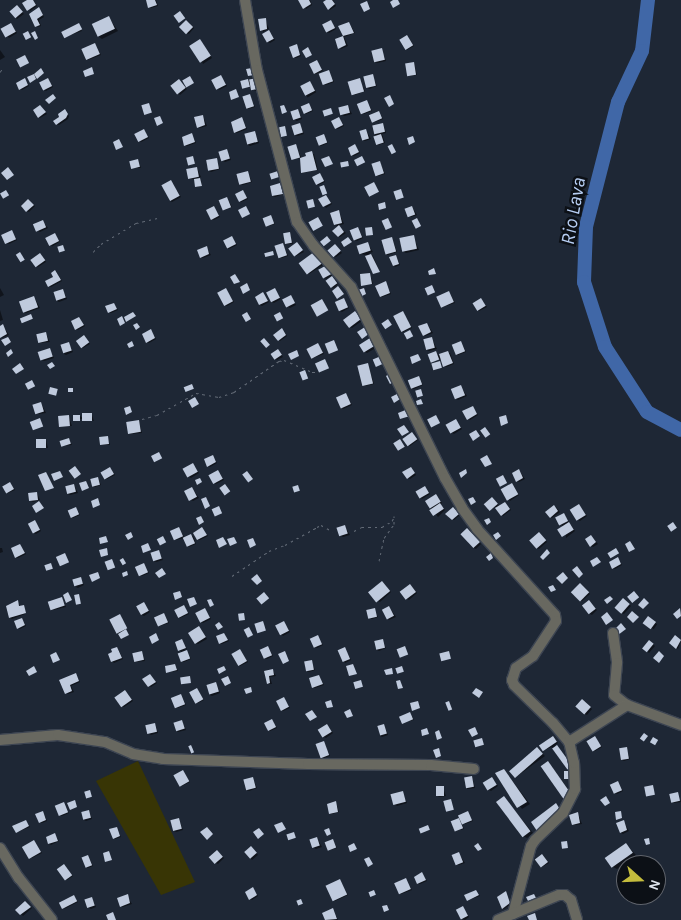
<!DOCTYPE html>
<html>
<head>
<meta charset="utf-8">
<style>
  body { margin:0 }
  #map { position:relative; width:681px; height:920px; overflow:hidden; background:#1e2735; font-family:Karla,sans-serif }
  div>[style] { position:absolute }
  .green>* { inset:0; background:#383505 }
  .shadow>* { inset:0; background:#0007; transform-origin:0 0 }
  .river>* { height:14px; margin:-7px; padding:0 7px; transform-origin:7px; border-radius:7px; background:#4067a7 }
  .building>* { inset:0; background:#bfcadd; transform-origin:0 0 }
  .path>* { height:1px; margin-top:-0.5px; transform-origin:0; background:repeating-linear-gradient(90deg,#626a76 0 2.5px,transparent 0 6.5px) }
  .roads { filter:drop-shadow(1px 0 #3d4552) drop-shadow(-1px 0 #3d4552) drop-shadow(0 1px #3d4552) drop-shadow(0 -1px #3d4552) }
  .street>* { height:10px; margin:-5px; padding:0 5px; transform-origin:5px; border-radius:5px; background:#686860 }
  span { translate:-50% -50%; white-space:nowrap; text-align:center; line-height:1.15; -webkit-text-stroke:5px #0c1016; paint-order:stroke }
  .water-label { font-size:20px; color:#b7cef3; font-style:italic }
  .north { position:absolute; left:616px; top:855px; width:50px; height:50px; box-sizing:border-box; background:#0c1016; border:1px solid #60646c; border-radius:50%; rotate:110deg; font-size:14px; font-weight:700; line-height:20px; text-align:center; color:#dde3ec }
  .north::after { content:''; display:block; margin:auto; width:18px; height:22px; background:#c4bc3d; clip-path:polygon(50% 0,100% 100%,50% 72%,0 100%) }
</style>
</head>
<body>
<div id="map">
  <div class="green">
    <i style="clip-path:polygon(138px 761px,195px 882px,161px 895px,96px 781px)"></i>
  </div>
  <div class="shadow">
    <i style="clip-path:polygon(29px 0,33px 0,37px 6px,30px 11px)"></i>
    <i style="clip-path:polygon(147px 0,156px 0,158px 6px,151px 8px)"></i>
    <i style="clip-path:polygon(299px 0,310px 0,312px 5px,306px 9px)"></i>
    <i style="clip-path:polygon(328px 0,333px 0,336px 6px,330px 10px)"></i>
    <i style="clip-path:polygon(17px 7px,24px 14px,17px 19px,11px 11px)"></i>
    <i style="clip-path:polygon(39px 8px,44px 17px,39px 20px,41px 26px,38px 27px,30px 15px)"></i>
    <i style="clip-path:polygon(109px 18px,118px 31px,102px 39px,99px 37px)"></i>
    <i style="clip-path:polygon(265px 19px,269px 29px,263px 32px,260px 20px)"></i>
    <i style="clip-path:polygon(331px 21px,336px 29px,329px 33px,327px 32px)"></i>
    <i style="clip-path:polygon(188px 22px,194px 28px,189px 34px,187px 33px)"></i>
    <i style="clip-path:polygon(349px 23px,355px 33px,344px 37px,348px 46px,341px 49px,336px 40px,344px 37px,340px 27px)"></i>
    <i style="clip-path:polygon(11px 25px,17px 33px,9px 38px,3px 30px)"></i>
    <i style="clip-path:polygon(79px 25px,82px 31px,65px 37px)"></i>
    <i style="clip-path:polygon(269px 31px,275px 40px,270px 43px,268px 42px)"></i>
    <i style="clip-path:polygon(407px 36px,414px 46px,407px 50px,405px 49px)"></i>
    <i style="clip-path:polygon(200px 40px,212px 58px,203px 64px,202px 62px)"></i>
    <i style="clip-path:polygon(95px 44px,101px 55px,88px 60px,86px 59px)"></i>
    <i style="clip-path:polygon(296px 46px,301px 56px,296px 58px,294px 57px)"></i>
    <i style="clip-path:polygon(381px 49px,386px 61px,377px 63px,375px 62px)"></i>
    <i style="clip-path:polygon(0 50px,5px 57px,0 60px)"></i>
    <i style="clip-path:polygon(317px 61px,323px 71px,316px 74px,314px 73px)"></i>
    <i style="clip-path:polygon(414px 63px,417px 75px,410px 76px,408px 75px)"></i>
    <i style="clip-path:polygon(329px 72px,334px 82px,326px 85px,324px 84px)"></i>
    <i style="clip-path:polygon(221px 76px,227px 86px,219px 90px,218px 89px)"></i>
    <i style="clip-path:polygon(372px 76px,377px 86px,369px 89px,367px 87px)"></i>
    <i style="clip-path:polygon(48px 79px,53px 87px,46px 91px,44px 90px)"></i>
    <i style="clip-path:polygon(256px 79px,261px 90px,255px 91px,252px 87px,243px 88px,241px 82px)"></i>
    <i style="clip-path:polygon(359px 79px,365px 91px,355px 95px,353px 94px)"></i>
    <i style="clip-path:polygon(25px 80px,29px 86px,22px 90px,20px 89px)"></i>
    <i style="clip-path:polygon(181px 82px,187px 89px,180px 95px,179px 94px)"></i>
    <i style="left:310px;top:82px;width:12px;height:10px;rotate:59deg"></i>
    <i style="clip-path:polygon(249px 95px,255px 107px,248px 109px,247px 108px)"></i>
    <i style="clip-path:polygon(367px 101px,372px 111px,364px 114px,362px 113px)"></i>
    <i style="clip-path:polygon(309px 104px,313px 111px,306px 114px,304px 113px)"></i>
    <i style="clip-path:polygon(40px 106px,47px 114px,40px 118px,39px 117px)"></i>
    <i style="clip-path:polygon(348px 106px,352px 114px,344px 116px,342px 115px)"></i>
    <i style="clip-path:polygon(298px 110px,302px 119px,297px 121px,295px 120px)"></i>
    <i style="clip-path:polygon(65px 111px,69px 116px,68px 119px,59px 125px,57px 124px)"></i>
    <i style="clip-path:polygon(379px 112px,383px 119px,375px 122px,373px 121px)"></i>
    <i style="clip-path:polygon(203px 116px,207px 126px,200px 128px,198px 127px)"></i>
    <i style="clip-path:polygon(339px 118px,344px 126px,338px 129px,336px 128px)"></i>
    <i style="clip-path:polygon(242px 119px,247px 129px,237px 133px,235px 132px)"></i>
    <i style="clip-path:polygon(299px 124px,304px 134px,297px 136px,295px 135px)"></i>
    <i style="clip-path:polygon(383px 124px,386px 133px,382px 134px,385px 143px,378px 145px,373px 126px)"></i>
    <i style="clip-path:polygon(144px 130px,149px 138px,141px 142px,139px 140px)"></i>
    <i style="clip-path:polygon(366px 130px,371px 139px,365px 141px,363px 140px)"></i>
    <i style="clip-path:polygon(255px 133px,259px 143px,250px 146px,248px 145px)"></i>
    <i style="clip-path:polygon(192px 135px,196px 143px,187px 146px,185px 145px)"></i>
    <i style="clip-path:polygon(323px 135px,328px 143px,321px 146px,319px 145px)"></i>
    <i style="clip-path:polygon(355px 145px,360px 153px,354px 156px,352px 155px)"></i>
    <i style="clip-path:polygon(296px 146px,302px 159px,314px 154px,318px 170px,302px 173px,301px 158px,293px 159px)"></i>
    <i style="clip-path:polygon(227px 151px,231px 160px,225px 162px,223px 161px)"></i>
    <i style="clip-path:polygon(216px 159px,220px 169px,211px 172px,209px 171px)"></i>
    <i style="clip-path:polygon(138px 160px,141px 168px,132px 168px)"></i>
    <i style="clip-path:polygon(380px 162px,385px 174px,378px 176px,376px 175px)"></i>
    <i style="clip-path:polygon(197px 168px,201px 177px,197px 178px,201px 180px,202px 186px,197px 187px,195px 179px,189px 179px)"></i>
    <i style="clip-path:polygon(248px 173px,252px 182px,243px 185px,241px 184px)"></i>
    <i style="clip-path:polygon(320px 174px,325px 182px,318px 185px,317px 184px)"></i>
    <i style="clip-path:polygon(171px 181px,181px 197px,172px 202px,170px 201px)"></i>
    <i style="clip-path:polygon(280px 184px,284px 194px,275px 197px,273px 196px)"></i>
    <i style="clip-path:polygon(243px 191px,248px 199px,241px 202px,239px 201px)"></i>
    <i style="clip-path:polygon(326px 196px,332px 204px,326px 208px,320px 199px)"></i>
    <i style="clip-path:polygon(227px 198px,232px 207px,225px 210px,223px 209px)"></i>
    <i style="clip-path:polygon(30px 202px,35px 206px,29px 212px,27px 211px)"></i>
    <i style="clip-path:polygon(412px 207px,417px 215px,411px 217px,409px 216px)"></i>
    <i style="clip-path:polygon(214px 208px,220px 217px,214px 220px,212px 219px)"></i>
    <i style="clip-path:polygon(339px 212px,344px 224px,337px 226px,335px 225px)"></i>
    <i style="clip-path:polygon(271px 217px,275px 224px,269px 226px,267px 225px)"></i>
    <i style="clip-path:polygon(43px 222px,48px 228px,40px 232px,38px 231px)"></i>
    <i style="clip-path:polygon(339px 227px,346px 233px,340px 237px,338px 236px)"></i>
    <i style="clip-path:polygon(358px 228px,363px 238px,357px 241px,355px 240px)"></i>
    <i style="clip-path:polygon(12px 232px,17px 240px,9px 244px,7px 243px)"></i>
    <i style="left:55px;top:234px;width:9px;height:9px;rotate:58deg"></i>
    <i style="clip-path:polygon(290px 234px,293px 244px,288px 244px,286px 243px)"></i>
    <i style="clip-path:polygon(413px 236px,419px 250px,406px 253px,404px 252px)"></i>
    <i style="clip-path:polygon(232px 237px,237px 245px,229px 249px,227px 248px)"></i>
    <i style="clip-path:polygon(392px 238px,397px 252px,388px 255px,386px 254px)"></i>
    <i style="clip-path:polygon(283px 244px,288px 256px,282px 258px,280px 257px)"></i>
    <i style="clip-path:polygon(297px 244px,304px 252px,296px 256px,295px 255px)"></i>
    <i style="clip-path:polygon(368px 244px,373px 252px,369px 253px,373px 256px,380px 272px,369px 265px,366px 255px,361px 254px)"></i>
    <i style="clip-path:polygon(337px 247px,342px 253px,336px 257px,334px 256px)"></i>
    <i style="clip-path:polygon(206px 248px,211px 255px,203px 258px,201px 257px)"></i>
    <i style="clip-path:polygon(40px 254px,46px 262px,38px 267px,37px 266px)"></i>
    <i style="clip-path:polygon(316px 255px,323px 265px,309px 274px,300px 263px)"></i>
    <i style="clip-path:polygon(396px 256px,400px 265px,395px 267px,394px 266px)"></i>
    <i style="clip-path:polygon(328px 268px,333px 275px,326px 279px,325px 278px)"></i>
    <i style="clip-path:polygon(55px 271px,62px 281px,51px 287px,49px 286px,55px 277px)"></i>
    <i style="clip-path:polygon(370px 274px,373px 284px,362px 285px)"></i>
    <i style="clip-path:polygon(333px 278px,338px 284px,334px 288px,332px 287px)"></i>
    <i style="clip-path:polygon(385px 283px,391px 294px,382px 297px,380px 296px)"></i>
    <i style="clip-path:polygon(0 288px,4px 295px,0 297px)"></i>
    <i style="clip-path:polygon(63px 290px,67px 299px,59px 302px,57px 301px)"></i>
    <i style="clip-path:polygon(226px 290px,234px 302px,227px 306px,225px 305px)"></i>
    <i style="clip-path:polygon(275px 290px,281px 299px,274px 303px,272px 302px)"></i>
    <i style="clip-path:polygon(449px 292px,455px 303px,443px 307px,441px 306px)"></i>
    <i style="clip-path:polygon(263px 294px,269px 302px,262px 306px,260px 305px)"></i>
    <i style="clip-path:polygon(34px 297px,40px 308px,26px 313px,25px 312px)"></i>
    <i style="clip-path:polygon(291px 297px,296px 305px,290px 308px,288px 307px)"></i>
    <i style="clip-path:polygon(344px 299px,349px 308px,342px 312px,340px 311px)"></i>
    <i style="clip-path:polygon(481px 299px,487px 307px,479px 311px,477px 310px)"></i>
    <i style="clip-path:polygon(114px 304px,118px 310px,111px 313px,109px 312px)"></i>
    <i style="clip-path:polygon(0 310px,3px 320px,0 321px)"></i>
    <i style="clip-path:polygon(403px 312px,412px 328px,403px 332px,401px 331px)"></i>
    <i style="clip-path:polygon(357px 314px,362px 321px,352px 328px,350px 327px)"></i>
    <i style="clip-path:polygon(79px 318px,85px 326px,78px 330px,76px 329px)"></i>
    <i style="clip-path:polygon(427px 324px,433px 333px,425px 336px,424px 335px)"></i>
    <i style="clip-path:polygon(3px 326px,9px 335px,2px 338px,0 327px)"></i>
    <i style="clip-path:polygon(151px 331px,156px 339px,149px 343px,147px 342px)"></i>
    <i style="clip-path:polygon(284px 331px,287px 336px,280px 341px,279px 340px)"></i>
    <i style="clip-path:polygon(46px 334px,50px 342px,39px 343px)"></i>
    <i style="clip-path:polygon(84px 336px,90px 344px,83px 348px,82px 347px)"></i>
    <i style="clip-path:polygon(370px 339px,376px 348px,367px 353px,365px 352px)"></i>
    <i style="clip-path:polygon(432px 339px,437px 349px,429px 351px,427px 350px)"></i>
    <i style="clip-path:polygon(461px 342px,466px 352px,458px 355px,456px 354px)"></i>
    <i style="clip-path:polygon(69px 344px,73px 352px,66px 355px,64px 354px)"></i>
    <i style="clip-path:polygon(318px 344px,324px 354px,313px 358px,311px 357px)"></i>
    <i style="clip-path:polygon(49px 349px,54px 358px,44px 361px,42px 360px)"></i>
    <i style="clip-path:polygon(278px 351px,283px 357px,277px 360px,275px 359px)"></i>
    <i style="clip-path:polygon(436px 352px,438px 355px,450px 353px,454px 364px,446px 367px,442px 359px,432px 361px)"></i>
    <i style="clip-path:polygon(368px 364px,374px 384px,365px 386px,363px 385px)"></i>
    <i style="clip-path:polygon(419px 377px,423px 385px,414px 389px,412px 388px)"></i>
    <i style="clip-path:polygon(460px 386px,467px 396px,458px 400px,456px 399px)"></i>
    <i style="clip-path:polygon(346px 394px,352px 405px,343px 409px,341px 407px)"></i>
    <i style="clip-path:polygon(41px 403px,46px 413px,39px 414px,37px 413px)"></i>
    <i style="clip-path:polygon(472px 407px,478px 415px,470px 420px,468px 419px)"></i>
    <i style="clip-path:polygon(92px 415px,94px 421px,81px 419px,75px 421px,80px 416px,83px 418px)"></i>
    <i style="clip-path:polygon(69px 417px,72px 426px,60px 426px)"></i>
    <i style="clip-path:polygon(456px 421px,462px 429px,454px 434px,452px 433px)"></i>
    <i style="clip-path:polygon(139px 422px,142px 433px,129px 434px)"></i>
    <i style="clip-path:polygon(412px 434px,418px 440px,410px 446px,408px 445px)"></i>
    <i style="clip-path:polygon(107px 437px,110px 445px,101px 445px)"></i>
    <i style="clip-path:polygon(69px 439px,72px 445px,62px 446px)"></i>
    <i style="clip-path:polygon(46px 440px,48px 448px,37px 447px)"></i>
    <i style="clip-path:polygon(213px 457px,217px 463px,210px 467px,208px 466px)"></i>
    <i style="clip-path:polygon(193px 465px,199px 473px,191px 478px,189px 477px)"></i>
    <i style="clip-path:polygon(110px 468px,115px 475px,107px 479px,105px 478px)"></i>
    <i style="clip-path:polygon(411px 468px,416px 475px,410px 479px,408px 478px)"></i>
    <i style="clip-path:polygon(519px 470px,525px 479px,519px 482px,517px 481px)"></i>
    <i style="clip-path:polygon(218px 471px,224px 480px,216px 484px,214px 483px)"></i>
    <i style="clip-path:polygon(98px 478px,101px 485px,95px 487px,93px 486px)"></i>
    <i style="clip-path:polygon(10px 483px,15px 490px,8px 493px,6px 492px)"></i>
    <i style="clip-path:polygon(74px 485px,78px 493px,70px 495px,68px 494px)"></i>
    <i style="clip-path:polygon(514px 486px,519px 495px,510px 501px,503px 490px)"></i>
    <i style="clip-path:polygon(192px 488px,199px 498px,193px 501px,191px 500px)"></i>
    <i style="clip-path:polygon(426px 489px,430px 494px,422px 499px,421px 498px)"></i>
    <i style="clip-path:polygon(37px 493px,40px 500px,33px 502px,31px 501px)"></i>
    <i style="clip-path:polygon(436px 495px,442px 503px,440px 505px,445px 510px,438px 517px,431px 508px)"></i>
    <i style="clip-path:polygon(492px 498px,500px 507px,506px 504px,511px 510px,503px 516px,496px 507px,489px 510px,484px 504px)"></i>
    <i style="clip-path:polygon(579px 505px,587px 516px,580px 521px,578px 520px)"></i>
    <i style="clip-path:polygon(556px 507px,560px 512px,552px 518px,551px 517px)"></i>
    <i style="clip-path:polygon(76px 508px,80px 515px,73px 518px,71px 516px)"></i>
    <i style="clip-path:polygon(455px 510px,460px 515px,454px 520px,452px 519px)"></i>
    <i style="clip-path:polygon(564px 515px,575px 531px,566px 538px,565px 527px,561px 525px)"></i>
    <i style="clip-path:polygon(35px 521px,41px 531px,36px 534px,34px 533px)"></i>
    <i style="clip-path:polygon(345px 526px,350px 535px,343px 537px,341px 536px)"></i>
    <i style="clip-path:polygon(179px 529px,185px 538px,193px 536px,196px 544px,189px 547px,184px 538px,176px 540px)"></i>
    <i style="clip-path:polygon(202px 529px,208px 536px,200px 540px,198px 539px)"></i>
    <i style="clip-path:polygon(468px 529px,481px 544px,476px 549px,474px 548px)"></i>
    <i style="clip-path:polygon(541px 535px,547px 542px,539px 549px,537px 548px)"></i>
    <i style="clip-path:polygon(591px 536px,598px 544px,593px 547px,591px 546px)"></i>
    <i style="clip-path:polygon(20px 545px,26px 554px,18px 558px,16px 557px)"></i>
    <i style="clip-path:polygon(0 548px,2px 548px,3px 552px,0 553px)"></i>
    <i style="clip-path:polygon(158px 551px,163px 560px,156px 562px,154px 561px)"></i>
    <i style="clip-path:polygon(618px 559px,622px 565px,615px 569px,613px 568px)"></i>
    <i style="clip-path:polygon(144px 565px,149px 573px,142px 576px,140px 575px)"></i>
    <i style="clip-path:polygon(80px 578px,84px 585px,78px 588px,76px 587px)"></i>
    <i style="clip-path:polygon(384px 584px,391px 592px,380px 602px,378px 601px)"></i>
    <i style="clip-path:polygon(582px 585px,590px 594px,582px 601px,580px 600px)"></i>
    <i style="clip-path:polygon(412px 587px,417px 593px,409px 600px,407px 599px)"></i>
    <i style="clip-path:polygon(62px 599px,66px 607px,53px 610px)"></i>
    <i style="clip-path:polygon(625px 600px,631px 606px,624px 614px,622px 613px)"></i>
    <i style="clip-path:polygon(17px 602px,21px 607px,23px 606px,25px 614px,12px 619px,10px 618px)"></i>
    <i style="clip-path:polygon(589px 602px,597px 610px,592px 615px,590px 614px)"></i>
    <i style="clip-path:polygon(144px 604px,150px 612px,144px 616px,142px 615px)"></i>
    <i style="clip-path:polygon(184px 607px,189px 614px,180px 618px,178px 617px)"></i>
    <i style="clip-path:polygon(389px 607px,396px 617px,389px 620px,388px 619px)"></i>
    <i style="clip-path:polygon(205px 609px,211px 619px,203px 623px,201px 622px)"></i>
    <i style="clip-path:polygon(374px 609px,378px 617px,372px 619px,370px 618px)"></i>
    <i style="clip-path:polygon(164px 614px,169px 623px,160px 626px,158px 625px)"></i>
    <i style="clip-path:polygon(120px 616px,129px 635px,123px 638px,117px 632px)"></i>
    <i style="left:648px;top:618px;width:11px;height:6px;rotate:34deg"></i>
    <i style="clip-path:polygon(22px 619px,26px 626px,20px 629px,18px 628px)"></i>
    <i style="clip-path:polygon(284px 622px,290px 632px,283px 636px,281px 634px)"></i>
    <i style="clip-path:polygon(201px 629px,207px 639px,198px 644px,196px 643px)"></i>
    <i style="clip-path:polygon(224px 634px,229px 641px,222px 644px,220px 643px)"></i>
    <i style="clip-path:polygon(317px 636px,323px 645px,317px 648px,315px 647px)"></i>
    <i style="clip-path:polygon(678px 638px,681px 641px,678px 649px,670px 643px)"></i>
    <i style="clip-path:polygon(182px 641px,187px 649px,184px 650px,188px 653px,191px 659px,184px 662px,182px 661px,183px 653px,179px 650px)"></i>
    <i style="clip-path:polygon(382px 641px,386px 648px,379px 651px,377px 650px)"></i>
    <i style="clip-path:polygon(651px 643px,655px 646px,649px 653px,648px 652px)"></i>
    <i style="clip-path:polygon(268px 647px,273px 656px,267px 659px,265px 658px)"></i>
    <i style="clip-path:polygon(117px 648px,123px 659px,114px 663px,112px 661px)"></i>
    <i style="clip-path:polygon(345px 649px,351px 660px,345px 663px,344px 661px)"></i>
    <i style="clip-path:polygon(240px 650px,248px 662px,240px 666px,238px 665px)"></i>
    <i style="clip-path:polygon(142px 653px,145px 661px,135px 662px)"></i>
    <i style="clip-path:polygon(311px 661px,315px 670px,309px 672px,307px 671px)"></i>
    <i style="clip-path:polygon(175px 665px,178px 671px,167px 672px)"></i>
    <i style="clip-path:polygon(273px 671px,276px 676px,270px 677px,272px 684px,269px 684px,265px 672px)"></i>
    <i style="clip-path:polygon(75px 674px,80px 682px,71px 686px,74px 692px,68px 694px,60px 681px)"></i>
    <i style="clip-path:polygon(150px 675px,157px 683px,151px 687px,149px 686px)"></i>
    <i style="clip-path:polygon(319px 676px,324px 685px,315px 688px,313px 687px)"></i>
    <i style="clip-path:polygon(216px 683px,220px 693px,212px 696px,210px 695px)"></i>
    <i style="clip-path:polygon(197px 689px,204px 700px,198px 703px,196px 702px)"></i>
    <i style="clip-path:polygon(126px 692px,133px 701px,124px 707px,122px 706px)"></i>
    <i style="clip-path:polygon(181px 695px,186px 705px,178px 708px,176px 707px)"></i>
    <i style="clip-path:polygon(284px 698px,290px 708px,283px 711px,281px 710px)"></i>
    <i style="clip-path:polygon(584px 702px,592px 709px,587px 715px,585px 714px)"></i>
    <i style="clip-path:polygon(410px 713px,414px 720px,403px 722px)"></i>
    <i style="clip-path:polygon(272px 720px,277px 728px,270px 731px,268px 730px)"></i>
    <i style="clip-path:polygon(182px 721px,186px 730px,178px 732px,177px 731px)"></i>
    <i style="clip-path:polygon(155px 724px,158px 733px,151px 735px,149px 734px)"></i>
    <i style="clip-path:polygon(327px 725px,333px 733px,326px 738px,324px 737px)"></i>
    <i style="clip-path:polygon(384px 725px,388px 735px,382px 737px,380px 736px)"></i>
    <i style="clip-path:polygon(553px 737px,558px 743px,555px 745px,573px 767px,569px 770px,552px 747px,544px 750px)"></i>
    <i style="clip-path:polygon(595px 737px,602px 747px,595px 751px,593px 750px)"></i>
    <i style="clip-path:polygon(324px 743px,330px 756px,324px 758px,322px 757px)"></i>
    <i style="clip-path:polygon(537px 748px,545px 756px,516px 777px,513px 775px)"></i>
    <i style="clip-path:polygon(626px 748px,630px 759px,624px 761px,622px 760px)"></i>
    <i style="clip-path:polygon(548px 762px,573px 796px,566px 801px,563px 799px)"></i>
    <i style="clip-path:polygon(504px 770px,530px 804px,522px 809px,497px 774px)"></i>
    <i style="clip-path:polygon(183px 771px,190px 782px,182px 786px,180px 785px)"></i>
    <i style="clip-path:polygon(472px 777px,475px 788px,468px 789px,466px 788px)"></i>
    <i style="clip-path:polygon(492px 778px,498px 786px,491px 791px,489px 790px)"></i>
    <i style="clip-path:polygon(253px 779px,257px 788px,249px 791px,247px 790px)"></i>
    <i style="clip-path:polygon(618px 782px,623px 791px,617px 794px,615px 793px)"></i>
    <i style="clip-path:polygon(443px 788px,446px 796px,439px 797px,438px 796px)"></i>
    <i style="clip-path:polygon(402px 793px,407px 803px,397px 806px,395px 805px)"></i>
    <i style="clip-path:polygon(677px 793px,681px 802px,674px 803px,672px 802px)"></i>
    <i style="clip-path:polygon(504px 798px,533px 833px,527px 838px,523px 836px)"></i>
    <i style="clip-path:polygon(336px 803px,339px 812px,332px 814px,330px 813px)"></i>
    <i style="clip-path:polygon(63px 804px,69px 813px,62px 816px,60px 815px)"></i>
    <i style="clip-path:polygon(89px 811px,92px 819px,86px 821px,84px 820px)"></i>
    <i style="clip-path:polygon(43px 812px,47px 821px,42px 823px,40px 822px)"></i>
    <i style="clip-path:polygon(467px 812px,473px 821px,465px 824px,461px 822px,464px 829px,455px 831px,452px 822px,461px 818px)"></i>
    <i style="clip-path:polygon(578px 814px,582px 824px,575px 825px,573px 824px)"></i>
    <i style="clip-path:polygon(179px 819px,183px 830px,176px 832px,174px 831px)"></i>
    <i style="clip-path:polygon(26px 821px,30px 827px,17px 832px)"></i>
    <i style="clip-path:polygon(624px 822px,629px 831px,623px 834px,621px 833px)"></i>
    <i style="clip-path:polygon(116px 828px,121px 837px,115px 839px,114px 838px)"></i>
    <i style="clip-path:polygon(55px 835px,59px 841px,51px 845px,49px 844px)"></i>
    <i style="clip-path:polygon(317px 838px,322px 847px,316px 849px,314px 848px)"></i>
    <i style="clip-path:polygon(333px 840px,337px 848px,329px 850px,328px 849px)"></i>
    <i style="clip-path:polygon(34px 841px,42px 853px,32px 858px,30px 857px)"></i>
    <i style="clip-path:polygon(626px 844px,636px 855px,617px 869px,613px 867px)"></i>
    <i style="clip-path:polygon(253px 849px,258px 855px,252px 860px,245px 852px)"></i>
    <i style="clip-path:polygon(219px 853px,224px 858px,218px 864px,216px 863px)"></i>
    <i style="clip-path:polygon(459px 854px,465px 863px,459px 865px,457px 864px)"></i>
    <i style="clip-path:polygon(543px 855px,549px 863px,542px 867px,540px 866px)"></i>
    <i style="clip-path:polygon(88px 856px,93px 866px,88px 868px,86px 867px)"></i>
    <i style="clip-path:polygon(64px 865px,73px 876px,67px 880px,65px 879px)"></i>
    <i style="clip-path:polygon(422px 874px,427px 881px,420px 884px,418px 883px)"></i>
    <i style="clip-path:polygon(340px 880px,348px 895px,335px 901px,333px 900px)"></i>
    <i style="clip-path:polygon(406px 880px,412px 890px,401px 894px,400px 893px)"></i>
    <i style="clip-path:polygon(254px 890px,258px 896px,252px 900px,250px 899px)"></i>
    <i style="clip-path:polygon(476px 891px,480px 896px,468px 900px)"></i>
    <i style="clip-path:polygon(506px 893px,511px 904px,504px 909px,503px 908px)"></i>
    <i style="clip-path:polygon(127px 896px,132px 904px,123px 907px,121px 906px)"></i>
    <i style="clip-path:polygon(74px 897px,78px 902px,64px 909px)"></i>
    <i style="clip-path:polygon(92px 899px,96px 907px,91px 909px,89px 908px)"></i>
    <i style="clip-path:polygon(27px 903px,32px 908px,23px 916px,17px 910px)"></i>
    <i style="clip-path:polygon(463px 908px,469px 917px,465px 920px,462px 919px,457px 911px)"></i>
    <i style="clip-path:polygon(333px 909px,338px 920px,326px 920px,323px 913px)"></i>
  </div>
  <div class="river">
    <i style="left:648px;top:0;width:51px;rotate:96.7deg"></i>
    <i style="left:642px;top:51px;width:56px;rotate:115.2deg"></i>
    <i style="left:618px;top:102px;width:129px;rotate:104.4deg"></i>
    <i style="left:586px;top:227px;width:55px;rotate:92.1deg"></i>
    <i style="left:584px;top:282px;width:68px;rotate:72.1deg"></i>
    <i style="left:605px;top:347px;width:77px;rotate:57.1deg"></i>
    <i style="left:647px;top:412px;width:38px;rotate:28deg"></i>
  </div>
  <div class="building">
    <i style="clip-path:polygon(27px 0,33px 0,36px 5px,27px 11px,22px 3px)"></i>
    <i style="clip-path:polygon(146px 0,155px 0,157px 5px,148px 8px)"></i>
    <i style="clip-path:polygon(298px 0,309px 0,311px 4px,303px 9px)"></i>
    <i style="clip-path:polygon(326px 0,332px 0,335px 4px,328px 10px,323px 2px)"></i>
    <i style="clip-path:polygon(393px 0,398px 0,400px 4px,393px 8px,390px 2px)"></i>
    <i style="clip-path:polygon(367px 1px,370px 9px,364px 12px,360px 4px)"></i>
    <i style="left:17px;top:5px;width:9px;height:10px;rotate:49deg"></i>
    <i style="clip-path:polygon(39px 7px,43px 15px,37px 19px,40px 25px,35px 27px,29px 14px)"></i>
    <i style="left:180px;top:11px;width:9px;height:8px;rotate:54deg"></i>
    <i style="left:109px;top:16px;width:14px;height:19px;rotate:65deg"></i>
    <i style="clip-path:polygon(266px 18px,267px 29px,260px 31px,258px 19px)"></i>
    <i style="left:186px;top:20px;width:10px;height:10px;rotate:45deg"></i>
    <i style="left:331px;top:20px;width:9px;height:10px;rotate:63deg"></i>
    <i style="clip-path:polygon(349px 22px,354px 33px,343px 36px,346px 45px,338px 49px,335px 39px,343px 36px,338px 26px)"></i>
    <i style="left:11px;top:23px;width:10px;height:12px;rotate:61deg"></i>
    <i style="left:79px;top:23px;width:7px;height:20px;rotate:63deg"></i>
    <i style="left:269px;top:30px;width:10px;height:8px;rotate:61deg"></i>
    <i style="left:28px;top:31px;width:7px;height:6px;rotate:63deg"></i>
    <i style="clip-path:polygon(35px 31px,38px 38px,35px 40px,31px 33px)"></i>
    <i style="left:407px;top:35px;width:12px;height:9px;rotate:59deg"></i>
    <i style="left:200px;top:39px;width:20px;height:13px;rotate:57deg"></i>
    <i style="left:95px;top:43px;width:12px;height:15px;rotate:66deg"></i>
    <i style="clip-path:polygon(297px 44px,300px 55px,293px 58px,289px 47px)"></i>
    <i style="clip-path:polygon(308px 47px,312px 55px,306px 58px,302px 51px)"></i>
    <i style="left:382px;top:48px;width:12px;height:11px;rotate:76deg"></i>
    <i style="left:25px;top:55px;width:9px;height:10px;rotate:63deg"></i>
    <i style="left:317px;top:60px;width:11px;height:9px;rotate:63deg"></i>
    <i style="left:414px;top:62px;width:13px;height:9px;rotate:81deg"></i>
    <i style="clip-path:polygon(92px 67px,94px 74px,85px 77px,83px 71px)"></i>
    <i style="clip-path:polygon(41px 68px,44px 73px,37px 79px,34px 74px)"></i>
    <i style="clip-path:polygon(252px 68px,254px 75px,248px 76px,246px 69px)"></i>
    <i style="left:329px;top:70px;width:12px;height:11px;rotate:70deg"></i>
    <i style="clip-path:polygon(34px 74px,36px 79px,30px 83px,27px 77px)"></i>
    <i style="left:373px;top:74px;width:12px;height:10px;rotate:76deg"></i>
    <i style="left:221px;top:75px;width:11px;height:11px;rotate:63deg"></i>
    <i style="left:190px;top:76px;width:8px;height:9px;rotate:60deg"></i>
    <i style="clip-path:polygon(25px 78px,28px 85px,19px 90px,16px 83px)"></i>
    <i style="left:48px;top:78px;width:9px;height:10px;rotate:63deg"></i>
    <i style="left:257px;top:78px;width:11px;height:8px;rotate:80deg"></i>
    <i style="left:360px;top:78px;width:14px;height:13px;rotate:73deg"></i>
    <i style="left:179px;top:79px;width:11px;height:11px;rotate:52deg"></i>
    <i style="left:248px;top:79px;width:8px;height:8px;rotate:76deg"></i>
    <i style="left:310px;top:81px;width:11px;height:11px;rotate:63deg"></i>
    <i style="clip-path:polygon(236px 89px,239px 97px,231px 100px,229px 92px)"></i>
    <i style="clip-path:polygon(53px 94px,56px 98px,49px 104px,45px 100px)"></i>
    <i style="left:250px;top:94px;width:13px;height:8px;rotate:72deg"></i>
    <i style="clip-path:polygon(390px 95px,394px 104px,389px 107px,384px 98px)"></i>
    <i style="left:367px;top:100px;width:11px;height:11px;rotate:68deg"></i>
    <i style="left:149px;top:103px;width:10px;height:8px;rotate:73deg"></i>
    <i style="left:309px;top:103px;width:8px;height:9px;rotate:67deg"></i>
    <i style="clip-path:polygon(40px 105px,46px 112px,38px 118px,33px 110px)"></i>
    <i style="clip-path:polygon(284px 105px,287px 112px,282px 114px,280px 106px)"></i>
    <i style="left:348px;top:105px;width:8px;height:10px;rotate:76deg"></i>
    <i style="left:331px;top:108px;width:6px;height:9px;rotate:72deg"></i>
    <i style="clip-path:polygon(65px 109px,68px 114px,66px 118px,56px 125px,53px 121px,59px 117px,58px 114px)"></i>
    <i style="left:298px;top:109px;width:9px;height:8px;rotate:72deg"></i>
    <i style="left:379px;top:111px;width:8px;height:11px;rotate:67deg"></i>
    <i style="clip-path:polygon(203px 115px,205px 125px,197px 128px,194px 117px)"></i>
    <i style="clip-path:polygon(160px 116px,163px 123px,157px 126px,154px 118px)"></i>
    <i style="clip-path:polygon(242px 117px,246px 128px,234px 133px,231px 122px)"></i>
    <i style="left:339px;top:117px;width:9px;height:9px;rotate:63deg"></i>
    <i style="left:300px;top:123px;width:10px;height:9px;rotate:73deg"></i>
    <i style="left:383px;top:123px;width:9px;height:11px;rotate:77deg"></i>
    <i style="left:285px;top:126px;width:10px;height:6px;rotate:79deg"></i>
    <i style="left:144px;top:129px;width:9px;height:11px;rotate:63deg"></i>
    <i style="left:366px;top:129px;width:10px;height:7px;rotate:73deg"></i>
    <i style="left:255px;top:131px;width:11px;height:11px;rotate:75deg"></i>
    <i style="clip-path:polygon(192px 133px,195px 142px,184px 146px,182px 137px)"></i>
    <i style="left:324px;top:134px;width:9px;height:9px;rotate:69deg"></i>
    <i style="left:381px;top:134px;width:9px;height:8px;rotate:72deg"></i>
    <i style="clip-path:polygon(413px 136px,415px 142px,409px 145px,407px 138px)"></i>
    <i style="clip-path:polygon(119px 139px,123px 147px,116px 150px,113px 142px)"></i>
    <i style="left:296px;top:144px;width:14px;height:9px;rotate:73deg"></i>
    <i style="clip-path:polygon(355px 144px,359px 152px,351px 156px,348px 148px)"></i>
    <i style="left:392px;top:144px;width:9px;height:5px;rotate:63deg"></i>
    <i style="left:227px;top:149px;width:10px;height:9px;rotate:73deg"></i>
    <i style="clip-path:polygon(312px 151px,317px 170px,301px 173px,300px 158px,306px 156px,305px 153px)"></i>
    <i style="left:193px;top:156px;width:8px;height:7px;rotate:76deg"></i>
    <i style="clip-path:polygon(329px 156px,333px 164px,325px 167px,321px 159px)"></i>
    <i style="left:362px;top:156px;width:7px;height:9px;rotate:63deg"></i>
    <i style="left:217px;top:158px;width:11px;height:11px;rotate:80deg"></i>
    <i style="left:138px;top:159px;width:8px;height:9px;rotate:76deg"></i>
    <i style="left:348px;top:161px;width:5px;height:8px;rotate:79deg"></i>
    <i style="left:380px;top:161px;width:13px;height:9px;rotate:72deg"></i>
    <i style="clip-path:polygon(8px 167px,14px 175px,7px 180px,1px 173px)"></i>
    <i style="left:197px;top:167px;width:10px;height:11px;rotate:79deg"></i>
    <i style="left:248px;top:171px;width:11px;height:12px;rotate:75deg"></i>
    <i style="left:278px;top:171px;width:6px;height:9px;rotate:72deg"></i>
    <i style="left:320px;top:173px;width:9px;height:9px;rotate:63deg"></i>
    <i style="clip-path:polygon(200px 178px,202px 186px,195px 187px,194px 179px)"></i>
    <i style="left:171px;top:180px;width:18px;height:11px;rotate:61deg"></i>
    <i style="left:374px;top:182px;width:11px;height:11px;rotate:63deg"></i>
    <i style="clip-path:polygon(280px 183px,283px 194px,272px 196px,270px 186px)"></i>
    <i style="left:324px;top:185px;width:9px;height:5px;rotate:69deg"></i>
    <i style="left:401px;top:189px;width:9px;height:8px;rotate:72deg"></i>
    <i style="left:6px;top:190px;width:6px;height:7px;rotate:59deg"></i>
    <i style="left:243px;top:190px;width:9px;height:9px;rotate:63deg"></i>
    <i style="clip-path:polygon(326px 195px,331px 203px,323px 207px,318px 199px)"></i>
    <i style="left:227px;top:197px;width:11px;height:9px;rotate:68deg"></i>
    <i style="clip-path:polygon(28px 199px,34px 205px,26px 212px,21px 206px)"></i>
    <i style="left:313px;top:199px;width:8px;height:7px;rotate:76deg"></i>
    <i style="clip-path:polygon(385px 202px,386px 208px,379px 210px,378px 204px)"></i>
    <i style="left:214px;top:206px;width:11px;height:9px;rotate:63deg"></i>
    <i style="left:246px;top:206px;width:9px;height:9px;rotate:63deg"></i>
    <i style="left:412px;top:206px;width:9px;height:8px;rotate:69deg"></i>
    <i style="clip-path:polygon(339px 210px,342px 223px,334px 225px,330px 213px)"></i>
    <i style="left:271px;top:215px;width:9px;height:9px;rotate:69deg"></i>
    <i style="left:318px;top:217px;width:10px;height:11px;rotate:61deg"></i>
    <i style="left:388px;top:218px;width:10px;height:7px;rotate:66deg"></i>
    <i style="left:417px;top:218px;width:9px;height:6px;rotate:63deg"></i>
    <i style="left:43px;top:220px;width:8px;height:11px;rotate:67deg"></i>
    <i style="clip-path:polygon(339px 225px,344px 232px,338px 237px,332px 231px)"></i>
    <i style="left:358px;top:227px;width:11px;height:9px;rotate:68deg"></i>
    <i style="left:372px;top:227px;width:8px;height:7px;rotate:83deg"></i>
    <i style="left:12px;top:230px;width:10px;height:12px;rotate:66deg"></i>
    <i style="left:290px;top:232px;width:11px;height:7px;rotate:80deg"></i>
    <i style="left:55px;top:233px;width:9px;height:11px;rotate:63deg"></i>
    <i style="left:414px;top:235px;width:14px;height:15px;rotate:78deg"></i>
    <i style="left:232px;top:236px;width:9px;height:10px;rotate:63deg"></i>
    <i style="left:327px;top:236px;width:6px;height:9px;rotate:51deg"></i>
    <i style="clip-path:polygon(348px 237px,352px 242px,344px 247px,341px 242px)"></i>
    <i style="left:392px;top:237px;width:15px;height:11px;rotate:74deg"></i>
    <i style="left:297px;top:242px;width:10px;height:11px;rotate:53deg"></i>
    <i style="left:368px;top:242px;width:9px;height:12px;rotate:72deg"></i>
    <i style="left:283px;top:243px;width:13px;height:9px;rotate:72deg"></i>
    <i style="left:335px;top:244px;width:9px;height:10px;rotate:49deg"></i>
    <i style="left:63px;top:245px;width:6px;height:6px;rotate:72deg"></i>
    <i style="clip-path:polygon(207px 246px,209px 254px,200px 258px,197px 250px)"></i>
    <i style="left:273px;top:251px;width:4px;height:9px;rotate:76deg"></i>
    <i style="left:20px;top:252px;width:9px;height:5px;rotate:58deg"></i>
    <i style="left:314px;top:252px;width:14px;height:19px;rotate:54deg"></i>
    <i style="left:40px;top:253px;width:9px;height:12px;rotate:54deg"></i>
    <i style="clip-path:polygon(371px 254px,380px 272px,373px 274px,365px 256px)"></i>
    <i style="clip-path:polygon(396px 255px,399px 264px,393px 266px,389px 257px)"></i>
    <i style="left:327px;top:265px;width:10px;height:10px;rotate:61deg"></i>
    <i style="clip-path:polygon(434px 268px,436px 274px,429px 275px,428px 271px)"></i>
    <i style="clip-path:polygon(55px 270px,61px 280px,48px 287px,45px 281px,53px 277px,51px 273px)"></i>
    <i style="clip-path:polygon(370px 273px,372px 284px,361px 286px,360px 274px)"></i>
    <i style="clip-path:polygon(235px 274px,240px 282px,234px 284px,230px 277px)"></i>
    <i style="left:332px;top:276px;width:9px;height:8px;rotate:54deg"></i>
    <i style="clip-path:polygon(386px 281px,390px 293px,380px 297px,375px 286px)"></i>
    <i style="clip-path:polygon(247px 283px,250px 290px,243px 294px,240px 287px)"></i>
    <i style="left:432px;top:285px;width:8px;height:8px;rotate:67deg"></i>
    <i style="clip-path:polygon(338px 286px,344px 294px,337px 299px,332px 291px)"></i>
    <i style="left:226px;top:288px;width:15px;height:10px;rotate:62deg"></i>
    <i style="left:275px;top:288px;width:11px;height:10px;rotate:63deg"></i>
    <i style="clip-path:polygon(364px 288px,366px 294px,360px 297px,358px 290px)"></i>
    <i style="left:63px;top:289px;width:9px;height:10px;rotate:72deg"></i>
    <i style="left:449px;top:291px;width:12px;height:14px;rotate:66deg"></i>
    <i style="clip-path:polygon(263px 292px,268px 301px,259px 305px,255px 297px)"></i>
    <i style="left:291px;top:295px;width:9px;height:10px;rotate:63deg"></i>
    <i style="left:34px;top:296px;width:12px;height:16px;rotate:70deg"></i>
    <i style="left:344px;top:298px;width:10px;height:10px;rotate:66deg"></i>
    <i style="left:481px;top:298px;width:9px;height:10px;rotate:58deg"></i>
    <i style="left:322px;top:299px;width:13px;height:13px;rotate:61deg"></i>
    <i style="clip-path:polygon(114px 303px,117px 309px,108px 313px,105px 306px)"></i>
    <i style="left:355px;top:311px;width:10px;height:15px;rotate:53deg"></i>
    <i style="left:403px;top:311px;width:18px;height:11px;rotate:63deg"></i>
    <i style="clip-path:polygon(133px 312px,136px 316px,126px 322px,124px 317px)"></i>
    <i style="left:247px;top:312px;width:8px;height:6px;rotate:60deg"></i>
    <i style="left:280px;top:312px;width:7px;height:7px;rotate:63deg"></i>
    <i style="left:31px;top:314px;width:5px;height:12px;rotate:68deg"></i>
    <i style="clip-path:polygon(122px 316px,125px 323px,120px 326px,117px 319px)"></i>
    <i style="clip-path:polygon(79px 317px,84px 325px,75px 330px,71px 321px)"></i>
    <i style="left:388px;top:319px;width:7px;height:8px;rotate:56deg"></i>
    <i style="clip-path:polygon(137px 323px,140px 327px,136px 330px,133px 325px)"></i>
    <i style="clip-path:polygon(427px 323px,431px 332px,423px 336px,418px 326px)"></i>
    <i style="clip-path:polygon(3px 324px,7px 334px,0 338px,0 326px)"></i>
    <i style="clip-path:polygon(365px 327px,370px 333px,362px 339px,357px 332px)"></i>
    <i style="clip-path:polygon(282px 328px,286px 335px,278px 341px,273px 335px)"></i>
    <i style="clip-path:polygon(151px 329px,155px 338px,146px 343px,142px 334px)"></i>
    <i style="left:410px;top:330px;width:7px;height:7px;rotate:63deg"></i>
    <i style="left:46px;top:332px;width:9px;height:10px;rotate:77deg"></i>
    <i style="left:84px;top:335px;width:9px;height:10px;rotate:54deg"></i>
    <i style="clip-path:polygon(8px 337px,11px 342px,5px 346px,1px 340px)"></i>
    <i style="left:432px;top:337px;width:11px;height:9px;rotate:75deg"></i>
    <i style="left:264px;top:338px;width:9px;height:5px;rotate:49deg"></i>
    <i style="left:370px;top:338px;width:9px;height:13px;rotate:58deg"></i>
    <i style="left:334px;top:340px;width:11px;height:10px;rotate:68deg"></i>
    <i style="clip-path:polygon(132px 341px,134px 346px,129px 348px,127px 344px)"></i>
    <i style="left:461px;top:341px;width:11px;height:10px;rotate:68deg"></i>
    <i style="left:69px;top:342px;width:9px;height:9px;rotate:72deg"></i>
    <i style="left:318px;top:343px;width:11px;height:13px;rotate:63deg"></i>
    <i style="left:50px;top:348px;width:9px;height:13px;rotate:72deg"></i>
    <i style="clip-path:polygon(11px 349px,13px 353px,8px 357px,6px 353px)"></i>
    <i style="left:278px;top:349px;width:7px;height:9px;rotate:56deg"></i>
    <i style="clip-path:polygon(297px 350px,299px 356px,291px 360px,288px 354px)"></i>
    <i style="left:436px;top:351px;width:9px;height:9px;rotate:69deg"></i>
    <i style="clip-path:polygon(448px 351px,453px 363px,443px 367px,439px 354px)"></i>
    <i style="clip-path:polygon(418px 354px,421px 360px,412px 364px,410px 357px)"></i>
    <i style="left:381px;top:356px;width:8px;height:9px;rotate:67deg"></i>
    <i style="left:325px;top:359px;width:10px;height:11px;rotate:66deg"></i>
    <i style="left:440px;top:361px;width:7px;height:9px;rotate:74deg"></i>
    <i style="clip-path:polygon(52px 362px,55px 366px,50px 369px,47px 365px)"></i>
    <i style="clip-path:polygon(20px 363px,24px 369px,16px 374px,12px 369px)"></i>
    <i style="left:368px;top:363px;width:21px;height:11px;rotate:76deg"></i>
    <i style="left:305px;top:370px;width:9px;height:6px;rotate:69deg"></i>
    <i style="clip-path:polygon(392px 372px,397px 380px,390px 384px,386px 376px)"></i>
    <i style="left:419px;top:376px;width:9px;height:12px;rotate:69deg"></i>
    <i style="left:32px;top:380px;width:7px;height:8px;rotate:63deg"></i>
    <i style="left:192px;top:384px;width:5px;height:9px;rotate:68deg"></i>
    <i style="left:461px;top:385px;width:11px;height:11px;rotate:68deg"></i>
    <i style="left:50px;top:387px;width:8px;height:7px;rotate:14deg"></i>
    <i style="left:68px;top:388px;width:5px;height:4px"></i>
    <i style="left:421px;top:389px;width:7px;height:6px;rotate:74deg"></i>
    <i style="left:346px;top:393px;width:12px;height:11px;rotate:66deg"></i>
    <i style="clip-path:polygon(397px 394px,400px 399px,394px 403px,391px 397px)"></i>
    <i style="left:195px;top:397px;width:8px;height:8px;rotate:60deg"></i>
    <i style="clip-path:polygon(421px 399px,423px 404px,417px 405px,416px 401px)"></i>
    <i style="left:41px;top:402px;width:10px;height:9px;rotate:73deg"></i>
    <i style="clip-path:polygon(130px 406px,132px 412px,126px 415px,124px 408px)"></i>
    <i style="clip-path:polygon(473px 406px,477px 414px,467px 420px,462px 411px)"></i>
    <i style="clip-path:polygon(408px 409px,410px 416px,400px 419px,398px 413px)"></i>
    <i style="left:82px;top:413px;width:10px;height:8px"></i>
    <i style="left:69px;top:415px;width:11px;height:11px;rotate:85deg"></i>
    <i style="left:73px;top:415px;width:7px;height:6px"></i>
    <i style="left:436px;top:415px;width:9px;height:10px;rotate:63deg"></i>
    <i style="clip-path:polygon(506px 415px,508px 423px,501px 426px,499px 417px)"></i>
    <i style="left:40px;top:418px;width:9px;height:11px;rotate:69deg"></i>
    <i style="left:456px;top:419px;width:10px;height:12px;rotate:61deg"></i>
    <i style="left:139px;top:420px;width:12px;height:13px;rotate:81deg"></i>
    <i style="clip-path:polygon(404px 425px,409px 432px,402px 436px,397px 429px)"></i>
    <i style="left:485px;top:427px;width:9px;height:6px;rotate:54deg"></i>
    <i style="clip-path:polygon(476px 430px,480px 436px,473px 441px,469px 434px)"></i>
    <i style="left:412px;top:432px;width:9px;height:12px;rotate:54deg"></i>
    <i style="left:108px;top:436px;width:8px;height:9px;rotate:83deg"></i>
    <i style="left:69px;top:438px;width:6px;height:10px;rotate:72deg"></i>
    <i style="left:46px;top:439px;width:9px;height:10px;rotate:90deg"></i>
    <i style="left:400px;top:439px;width:9px;height:8px;rotate:58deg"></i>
    <i style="left:159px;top:452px;width:7px;height:9px;rotate:63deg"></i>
    <i style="clip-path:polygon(213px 455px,216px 462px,207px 467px,204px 459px)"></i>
    <i style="clip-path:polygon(487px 455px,492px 464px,485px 467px,480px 459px)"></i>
    <i style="left:193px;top:463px;width:10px;height:12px;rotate:61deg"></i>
    <i style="left:75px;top:466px;width:10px;height:8px;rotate:53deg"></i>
    <i style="left:110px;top:467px;width:8px;height:11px;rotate:60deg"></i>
    <i style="clip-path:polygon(411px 467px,415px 473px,407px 479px,402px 472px)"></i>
    <i style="clip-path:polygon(466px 469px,467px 473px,461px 478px,459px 473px)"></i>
    <i style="clip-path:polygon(519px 469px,523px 478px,516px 482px,512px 473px)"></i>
    <i style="left:218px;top:470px;width:10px;height:11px;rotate:61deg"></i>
    <i style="clip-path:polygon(60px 471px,63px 477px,54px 481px,51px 474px)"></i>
    <i style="left:247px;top:471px;width:10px;height:6px;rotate:53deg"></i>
    <i style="clip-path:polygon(46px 472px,54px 488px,45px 491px,38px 475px)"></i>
    <i style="left:503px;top:475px;width:9px;height:8px;rotate:63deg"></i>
    <i style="left:98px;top:477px;width:8px;height:8px;rotate:76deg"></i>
    <i style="clip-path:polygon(200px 478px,202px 482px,197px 485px,195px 480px)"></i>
    <i style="clip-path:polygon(86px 481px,89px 488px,82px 491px,79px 483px)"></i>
    <i style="left:10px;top:482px;width:8px;height:9px;rotate:60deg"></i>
    <i style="left:512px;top:483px;width:13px;height:13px;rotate:61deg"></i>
    <i style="left:74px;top:484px;width:8px;height:9px;rotate:76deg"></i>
    <i style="left:225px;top:484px;width:9px;height:7px;rotate:54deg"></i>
    <i style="left:298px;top:485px;width:6px;height:6px;rotate:72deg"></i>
    <i style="left:425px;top:486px;width:8px;height:11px;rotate:60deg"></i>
    <i style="left:192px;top:487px;width:11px;height:9px;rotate:63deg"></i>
    <i style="left:37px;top:492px;width:8px;height:9px;rotate:83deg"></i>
    <i style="left:436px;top:494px;width:9px;height:13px;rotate:58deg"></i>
    <i style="clip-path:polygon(206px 497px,210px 506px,205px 509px,201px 499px)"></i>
    <i style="clip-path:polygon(473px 497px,476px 502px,471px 505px,468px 499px)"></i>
    <i style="left:492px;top:497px;width:9px;height:11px;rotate:49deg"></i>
    <i style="clip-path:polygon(98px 498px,100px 505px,93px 508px,91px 501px)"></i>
    <i style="clip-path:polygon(39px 501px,44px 508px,36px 513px,32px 506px)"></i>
    <i style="clip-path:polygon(505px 502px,510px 509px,501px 516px,495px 508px)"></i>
    <i style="left:440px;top:503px;width:7px;height:13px;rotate:56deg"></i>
    <i style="left:579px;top:504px;width:13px;height:11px;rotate:58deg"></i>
    <i style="clip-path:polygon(554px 505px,558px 511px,550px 518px,545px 512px)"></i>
    <i style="left:219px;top:506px;width:8px;height:8px;rotate:67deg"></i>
    <i style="left:76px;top:507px;width:8px;height:9px;rotate:67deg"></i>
    <i style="clip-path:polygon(453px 507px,459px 514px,452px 520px,445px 514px)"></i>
    <i style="left:564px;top:513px;width:9px;height:10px;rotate:63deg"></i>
    <i style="clip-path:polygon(201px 516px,204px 522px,199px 525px,196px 518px)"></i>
    <i style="clip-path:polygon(489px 518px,491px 522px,487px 525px,484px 520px)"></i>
    <i style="left:35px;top:520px;width:11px;height:8px;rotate:63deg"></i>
    <i style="left:569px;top:522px;width:9px;height:14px;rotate:58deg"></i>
    <i style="left:673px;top:522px;width:7px;height:7px;rotate:56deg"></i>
    <i style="left:345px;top:525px;width:9px;height:9px;rotate:72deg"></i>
    <i style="left:179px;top:527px;width:10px;height:10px;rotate:66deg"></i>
    <i style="clip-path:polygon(202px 527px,207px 535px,197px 540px,193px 533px)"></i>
    <i style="left:467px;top:528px;width:19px;height:9px;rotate:47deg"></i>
    <i style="clip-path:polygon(131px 532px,133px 537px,128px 540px,125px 535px)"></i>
    <i style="clip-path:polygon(498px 532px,501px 536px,496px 540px,493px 535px)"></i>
    <i style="left:539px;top:532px;width:11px;height:13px;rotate:49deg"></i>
    <i style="left:191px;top:534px;width:10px;height:9px;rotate:66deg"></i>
    <i style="clip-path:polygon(591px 535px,596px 542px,590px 547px,585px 539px)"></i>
    <i style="clip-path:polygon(106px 536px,108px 542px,100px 544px,99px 538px)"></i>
    <i style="left:163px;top:536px;width:7px;height:7px;rotate:63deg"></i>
    <i style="clip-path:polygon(223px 537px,227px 544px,219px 548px,216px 540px)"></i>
    <i style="clip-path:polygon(234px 537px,237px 543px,230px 546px,227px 539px)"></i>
    <i style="clip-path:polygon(253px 538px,256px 545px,250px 548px,247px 540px)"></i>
    <i style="clip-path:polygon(630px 541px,635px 549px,629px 552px,625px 544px)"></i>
    <i style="clip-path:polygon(148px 543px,151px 550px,143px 553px,141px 546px)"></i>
    <i style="clip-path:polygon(20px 544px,25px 553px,15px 558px,11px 548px)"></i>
    <i style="clip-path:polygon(107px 548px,108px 555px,101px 557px,99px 550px)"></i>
    <i style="left:616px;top:548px;width:6px;height:10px;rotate:59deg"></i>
    <i style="clip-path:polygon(547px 549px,550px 553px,543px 560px,540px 557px)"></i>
    <i style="left:159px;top:550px;width:9px;height:9px;rotate:72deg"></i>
    <i style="left:65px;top:553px;width:10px;height:10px;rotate:66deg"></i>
    <i style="clip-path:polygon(491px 553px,493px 558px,489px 561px,486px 557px)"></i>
    <i style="clip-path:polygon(597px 557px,601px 562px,593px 567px,590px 561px)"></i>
    <i style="clip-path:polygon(618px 557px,621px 564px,612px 569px,609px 562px)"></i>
    <i style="left:123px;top:558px;width:6px;height:4px;rotate:59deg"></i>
    <i style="left:112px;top:559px;width:9px;height:8px;rotate:69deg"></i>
    <i style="left:51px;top:563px;width:6px;height:7px;rotate:72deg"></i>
    <i style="left:144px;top:563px;width:10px;height:10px;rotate:66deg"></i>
    <i style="clip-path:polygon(577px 566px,583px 574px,579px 578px,572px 570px)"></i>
    <i style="clip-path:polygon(162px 568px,166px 574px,159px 578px,155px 573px)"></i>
    <i style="clip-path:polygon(127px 571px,128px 575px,123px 577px,122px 573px)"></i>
    <i style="clip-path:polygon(98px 572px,100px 578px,92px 582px,89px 575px)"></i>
    <i style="clip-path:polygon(563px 572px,568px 578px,562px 584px,556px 578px)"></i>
    <i style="clip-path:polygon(257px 574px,262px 581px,257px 585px,251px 579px)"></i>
    <i style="left:81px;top:577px;width:7px;height:9px;rotate:74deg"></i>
    <i style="left:382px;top:581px;width:13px;height:18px;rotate:51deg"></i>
    <i style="left:580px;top:583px;width:13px;height:13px;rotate:45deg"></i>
    <i style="left:410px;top:584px;width:10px;height:13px;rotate:53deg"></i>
    <i style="clip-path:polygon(553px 585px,556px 590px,551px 592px,548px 587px)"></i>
    <i style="clip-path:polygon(180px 591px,182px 597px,175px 600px,173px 593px)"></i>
    <i style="left:634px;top:591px;width:8px;height:9px;rotate:50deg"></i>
    <i style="clip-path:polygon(68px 592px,72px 600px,66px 603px,63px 595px)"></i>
    <i style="left:264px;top:592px;width:8px;height:10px;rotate:50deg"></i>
    <i style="left:79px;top:594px;width:10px;height:5px;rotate:79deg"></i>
    <i style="clip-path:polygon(610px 596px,613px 599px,607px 604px,604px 600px)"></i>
    <i style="left:62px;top:597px;width:9px;height:15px;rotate:72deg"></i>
    <i style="clip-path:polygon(194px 597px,197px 604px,190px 607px,187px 599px)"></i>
    <i style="left:623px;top:598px;width:9px;height:13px;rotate:41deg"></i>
    <i style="clip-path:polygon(644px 598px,649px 603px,643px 609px,638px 605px)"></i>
    <i style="clip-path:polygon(211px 599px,214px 605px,210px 607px,207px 600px)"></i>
    <i style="clip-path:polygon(18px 600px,19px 606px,24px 605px,26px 613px,9px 618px,6px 606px)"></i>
    <i style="left:589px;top:600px;width:11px;height:9px;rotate:52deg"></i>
    <i style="left:144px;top:602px;width:10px;height:9px;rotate:61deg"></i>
    <i style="left:184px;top:605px;width:9px;height:11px;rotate:63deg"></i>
    <i style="left:389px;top:606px;width:11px;height:8px;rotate:63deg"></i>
    <i style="left:205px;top:608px;width:11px;height:11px;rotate:63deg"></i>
    <i style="left:375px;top:608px;width:9px;height:9px;rotate:77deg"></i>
    <i style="clip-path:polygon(680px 608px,681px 616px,677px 619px,673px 614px)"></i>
    <i style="clip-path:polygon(632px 611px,639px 617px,633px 623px,627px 617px)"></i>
    <i style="clip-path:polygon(607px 612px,613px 620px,606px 625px,601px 617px)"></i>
    <i style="left:164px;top:613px;width:10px;height:11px;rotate:66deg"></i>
    <i style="left:244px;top:613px;width:7px;height:6px;rotate:82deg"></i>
    <i style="left:120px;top:614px;width:16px;height:12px;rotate:63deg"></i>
    <i style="left:648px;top:616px;width:10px;height:9px;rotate:37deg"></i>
    <i style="clip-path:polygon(22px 618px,25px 625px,17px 629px,14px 621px)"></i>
    <i style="left:263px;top:621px;width:10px;height:9px;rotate:73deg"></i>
    <i style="left:284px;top:621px;width:11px;height:10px;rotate:63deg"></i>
    <i style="clip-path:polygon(219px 622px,223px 627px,218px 630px,215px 625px)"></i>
    <i style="clip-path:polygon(621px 623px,626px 629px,618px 635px,614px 630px)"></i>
    <i style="left:199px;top:626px;width:13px;height:13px;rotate:58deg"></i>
    <i style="left:249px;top:627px;width:9px;height:6px;rotate:63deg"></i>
    <i style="clip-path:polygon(126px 629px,129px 635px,121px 639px,118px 634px)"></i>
    <i style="clip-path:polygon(156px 633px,159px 640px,152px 644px,149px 637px)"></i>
    <i style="clip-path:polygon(224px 633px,228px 640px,219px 644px,216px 636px)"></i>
    <i style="left:318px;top:635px;width:10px;height:9px;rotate:66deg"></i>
    <i style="clip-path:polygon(675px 635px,681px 640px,676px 649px,669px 643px)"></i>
    <i style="clip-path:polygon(182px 639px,186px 648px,178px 651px,175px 642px)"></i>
    <i style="left:383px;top:639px;width:9px;height:9px;rotate:77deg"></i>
    <i style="left:649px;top:640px;width:6px;height:11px;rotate:39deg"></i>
    <i style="left:268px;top:646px;width:10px;height:9px;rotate:66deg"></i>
    <i style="left:405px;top:646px;width:9px;height:9px;rotate:69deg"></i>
    <i style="clip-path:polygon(117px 647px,122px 658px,111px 662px,108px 654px,112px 652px,111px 649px)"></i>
    <i style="left:345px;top:647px;width:13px;height:8px;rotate:67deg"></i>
    <i style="left:240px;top:649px;width:14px;height:10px;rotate:60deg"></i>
    <i style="left:187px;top:650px;width:9px;height:10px;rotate:69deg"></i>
    <i style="left:142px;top:651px;width:9px;height:10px;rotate:77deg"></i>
    <i style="clip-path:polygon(285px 651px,289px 661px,283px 664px,278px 654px)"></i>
    <i style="left:449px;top:651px;width:8px;height:10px;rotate:76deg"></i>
    <i style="clip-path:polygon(659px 651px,664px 656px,659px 663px,653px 658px)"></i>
    <i style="clip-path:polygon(56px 652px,60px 660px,53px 663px,50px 655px)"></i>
    <i style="left:312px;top:660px;width:10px;height:8px;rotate:79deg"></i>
    <i style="clip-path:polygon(175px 664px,177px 670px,166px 673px,165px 666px)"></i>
    <i style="clip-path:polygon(353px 664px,357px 674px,349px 676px,346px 666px)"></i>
    <i style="clip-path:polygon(34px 666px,37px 672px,29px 676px,26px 671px)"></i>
    <i style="clip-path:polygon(224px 666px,226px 670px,219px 674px,217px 669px)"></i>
    <i style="left:402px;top:666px;width:6px;height:7px;rotate:72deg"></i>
    <i style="clip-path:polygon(392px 668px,393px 674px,386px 675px,384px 670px)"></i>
    <i style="clip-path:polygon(273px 669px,274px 675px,269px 676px,270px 683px,267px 684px,264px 671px)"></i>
    <i style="clip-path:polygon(76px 673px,79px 681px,70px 685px,72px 691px,65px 694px,59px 680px)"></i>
    <i style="clip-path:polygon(150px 674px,156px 682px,148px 687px,142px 679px)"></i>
    <i style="clip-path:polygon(319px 675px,323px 684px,312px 688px,309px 678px)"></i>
    <i style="left:190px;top:676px;width:7px;height:10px;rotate:82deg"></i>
    <i style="clip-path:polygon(228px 676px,231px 683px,225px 686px,221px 679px)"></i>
    <i style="left:361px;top:680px;width:7px;height:8px;rotate:74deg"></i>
    <i style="clip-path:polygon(400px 680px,403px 688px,398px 689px,396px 681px)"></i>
    <i style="left:216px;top:682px;width:10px;height:10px;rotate:73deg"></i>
    <i style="clip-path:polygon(251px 687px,252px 692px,246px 694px,244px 689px)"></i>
    <i style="left:197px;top:688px;width:13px;height:9px;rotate:61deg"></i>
    <i style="clip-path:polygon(476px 688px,483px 692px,479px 698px,472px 693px)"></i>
    <i style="left:125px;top:690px;width:12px;height:13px;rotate:55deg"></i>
    <i style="left:181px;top:694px;width:11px;height:11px;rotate:68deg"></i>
    <i style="left:284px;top:697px;width:11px;height:9px;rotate:63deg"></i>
    <i style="left:582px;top:699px;width:12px;height:10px;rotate:42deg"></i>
    <i style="clip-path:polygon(331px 700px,333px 707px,327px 708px,325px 702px)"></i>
    <i style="clip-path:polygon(418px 701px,420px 708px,412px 711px,410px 703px)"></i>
    <i style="left:449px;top:701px;width:9px;height:4px;rotate:69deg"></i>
    <i style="clip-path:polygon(350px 709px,353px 716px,347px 718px,344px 712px)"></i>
    <i style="clip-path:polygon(312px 710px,317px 717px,310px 721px,305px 714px)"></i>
    <i style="left:410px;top:712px;width:8px;height:12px;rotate:67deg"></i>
    <i style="left:272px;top:719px;width:9px;height:9px;rotate:63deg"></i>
    <i style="left:182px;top:720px;width:9px;height:9px;rotate:72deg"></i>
    <i style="left:155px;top:723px;width:9px;height:10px;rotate:77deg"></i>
    <i style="left:327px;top:724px;width:9px;height:11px;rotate:58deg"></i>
    <i style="left:384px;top:724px;width:10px;height:7px;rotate:73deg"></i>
    <i style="clip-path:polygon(475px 727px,478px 734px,472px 737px,468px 730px)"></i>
    <i style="clip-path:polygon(427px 728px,429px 734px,422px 736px,421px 730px)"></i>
    <i style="clip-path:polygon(439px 730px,442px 738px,437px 740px,435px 732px)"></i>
    <i style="left:644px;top:733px;width:5px;height:7px;rotate:37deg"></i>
    <i style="left:553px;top:736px;width:7px;height:17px;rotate:56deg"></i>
    <i style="left:595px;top:736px;width:12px;height:10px;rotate:59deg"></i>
    <i style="left:653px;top:737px;width:6px;height:6px;rotate:31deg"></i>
    <i style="left:482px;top:738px;width:7px;height:9px;rotate:74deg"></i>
    <i style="left:324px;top:741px;width:15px;height:9px;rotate:70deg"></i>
    <i style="left:191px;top:745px;width:8px;height:3px;rotate:67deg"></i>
    <i style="left:557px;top:745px;width:26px;height:6px;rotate:54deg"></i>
    <i style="left:537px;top:747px;width:9px;height:37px;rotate:49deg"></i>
    <i style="left:627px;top:747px;width:12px;height:8px;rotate:81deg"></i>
    <i style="clip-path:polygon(439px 748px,441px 756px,436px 758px,433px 750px)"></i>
    <i style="left:548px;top:761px;width:40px;height:9px;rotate:55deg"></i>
    <i style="clip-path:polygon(504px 769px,527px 802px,517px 808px,495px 773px)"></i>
    <i style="left:183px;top:770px;width:13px;height:11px;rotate:61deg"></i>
    <i style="left:564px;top:771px;width:8px;height:8px"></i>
    <i style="left:472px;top:776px;width:11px;height:8px;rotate:80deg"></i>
    <i style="left:253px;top:777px;width:11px;height:10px;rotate:75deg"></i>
    <i style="left:492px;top:777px;width:9px;height:11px;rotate:58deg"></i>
    <i style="left:618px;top:781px;width:10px;height:9px;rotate:66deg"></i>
    <i style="left:653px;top:785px;width:10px;height:9px;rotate:79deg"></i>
    <i style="left:444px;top:786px;width:10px;height:8px;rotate:90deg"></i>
    <i style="left:90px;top:790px;width:7px;height:6px;rotate:74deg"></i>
    <i style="left:403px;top:791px;width:11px;height:13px;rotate:75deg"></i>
    <i style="left:678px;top:792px;width:9px;height:9px;rotate:77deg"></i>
    <i style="left:504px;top:796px;width:44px;height:10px;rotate:53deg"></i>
    <i style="clip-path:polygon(606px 796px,610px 803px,605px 806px,600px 800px)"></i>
    <i style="left:451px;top:799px;width:11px;height:8px;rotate:75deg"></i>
    <i style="clip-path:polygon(75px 800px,77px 807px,70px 810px,67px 803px)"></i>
    <i style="clip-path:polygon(336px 801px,338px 812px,329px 814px,327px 804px)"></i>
    <i style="left:64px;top:802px;width:11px;height:10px;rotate:68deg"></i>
    <i style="clip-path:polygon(556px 803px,561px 811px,537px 831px,531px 822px)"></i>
    <i style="left:89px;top:810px;width:8px;height:8px;rotate:76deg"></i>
    <i style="clip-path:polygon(43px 811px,46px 820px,39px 823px,35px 814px)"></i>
    <i style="left:468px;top:811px;width:10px;height:11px;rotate:66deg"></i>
    <i style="clip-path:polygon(621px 811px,622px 818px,616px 820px,615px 812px)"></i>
    <i style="clip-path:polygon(578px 812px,580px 823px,572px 825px,569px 815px)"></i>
    <i style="left:179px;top:818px;width:11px;height:9px;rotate:75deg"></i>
    <i style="left:459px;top:818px;width:11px;height:9px;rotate:68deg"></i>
    <i style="clip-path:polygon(26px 820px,29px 826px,16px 833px,12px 826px)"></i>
    <i style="clip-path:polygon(624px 820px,627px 830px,620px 833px,616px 823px)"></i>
    <i style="clip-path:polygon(282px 822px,286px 829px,278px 833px,274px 825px)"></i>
    <i style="left:428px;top:825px;width:5px;height:10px;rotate:68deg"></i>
    <i style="clip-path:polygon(117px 827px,120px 836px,113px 839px,109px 829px)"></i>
    <i style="clip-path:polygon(207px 827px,213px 834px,207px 840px,200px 832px)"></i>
    <i style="clip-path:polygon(259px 828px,264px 834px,258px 839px,253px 832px)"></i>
    <i style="clip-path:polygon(329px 828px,331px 834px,327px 836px,324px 830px)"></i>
    <i style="left:294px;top:832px;width:6px;height:8px;rotate:72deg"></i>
    <i style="clip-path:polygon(55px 833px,58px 841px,48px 844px,46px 837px)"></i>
    <i style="left:317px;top:837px;width:9px;height:8px;rotate:72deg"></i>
    <i style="clip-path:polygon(649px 838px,650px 844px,646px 845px,644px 839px)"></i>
    <i style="left:333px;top:839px;width:9px;height:9px;rotate:69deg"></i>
    <i style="left:34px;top:840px;width:14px;height:14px;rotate:60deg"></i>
    <i style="left:567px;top:841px;width:7px;height:6px;rotate:82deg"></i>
    <i style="clip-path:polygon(354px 843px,357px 849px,350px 852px,348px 846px)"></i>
    <i style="clip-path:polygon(478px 843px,482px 849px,478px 851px,474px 846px)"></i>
    <i style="left:626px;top:843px;width:12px;height:26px;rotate:55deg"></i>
    <i style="left:251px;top:846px;width:9px;height:9px;rotate:49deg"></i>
    <i style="left:217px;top:850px;width:9px;height:11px;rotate:49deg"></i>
    <i style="clip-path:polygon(109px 851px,112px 860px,105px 862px,103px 853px)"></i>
    <i style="left:459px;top:852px;width:11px;height:8px;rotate:68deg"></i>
    <i style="left:542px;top:854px;width:10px;height:9px;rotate:53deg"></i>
    <i style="left:88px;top:855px;width:11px;height:7px;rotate:68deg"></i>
    <i style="clip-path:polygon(369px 857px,373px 864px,368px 867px,364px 859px)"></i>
    <i style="left:64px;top:864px;width:14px;height:9px;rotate:54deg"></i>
    <i style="clip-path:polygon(422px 872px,426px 880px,417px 884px,414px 877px)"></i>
    <i style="left:406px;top:878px;width:12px;height:13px;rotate:66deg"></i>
    <i style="left:340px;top:879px;width:17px;height:16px;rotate:65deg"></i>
    <i style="clip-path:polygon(253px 887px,257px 895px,249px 900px,245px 892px)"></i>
    <i style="left:374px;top:890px;width:5px;height:6px;rotate:68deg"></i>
    <i style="clip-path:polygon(476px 890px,479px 895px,467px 901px,464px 895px)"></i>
    <i style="clip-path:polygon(506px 891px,510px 903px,502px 909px,497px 897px)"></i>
    <i style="clip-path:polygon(128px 894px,130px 903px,120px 907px,117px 898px)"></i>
    <i style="clip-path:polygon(534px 894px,537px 900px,529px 903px,526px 897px)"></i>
    <i style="left:74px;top:895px;width:7px;height:17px;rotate:63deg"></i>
    <i style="left:92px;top:897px;width:9px;height:8px;rotate:72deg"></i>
    <i style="left:301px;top:899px;width:5px;height:5px;rotate:68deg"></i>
    <i style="clip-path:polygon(25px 901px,31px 907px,20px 915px,15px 910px)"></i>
    <i style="clip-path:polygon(387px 905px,389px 910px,384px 912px,382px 906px)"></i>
    <i style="left:463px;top:906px;width:11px;height:8px;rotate:63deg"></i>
    <i style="clip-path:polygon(333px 908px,337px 919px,325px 920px,322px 913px)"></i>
    <i style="clip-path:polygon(113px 912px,116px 920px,108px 920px,106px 915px)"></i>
    <i style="clip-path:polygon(535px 913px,537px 920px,529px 920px,527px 916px)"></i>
  </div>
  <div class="path">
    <i style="left:0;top:72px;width:5px;rotate:-53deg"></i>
    <i style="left:93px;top:252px;width:11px;rotate:-45deg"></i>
    <i style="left:101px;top:244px;width:41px;rotate:-31deg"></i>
    <i style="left:136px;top:223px;width:22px;rotate:-13deg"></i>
    <i style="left:142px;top:419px;width:16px;rotate:-15deg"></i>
    <i style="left:157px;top:415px;width:45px;rotate:-29.4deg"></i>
    <i style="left:196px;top:393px;width:23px;rotate:10deg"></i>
    <i style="left:219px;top:397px;width:16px;rotate:-18deg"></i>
    <i style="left:234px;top:392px;width:55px;rotate:-34.6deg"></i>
    <i style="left:279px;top:361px;width:5px;rotate:-11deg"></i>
    <i style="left:284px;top:360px;width:30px;rotate:23deg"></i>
    <i style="left:312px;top:372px;width:4px"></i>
    <i style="left:354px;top:531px;width:9px;rotate:-27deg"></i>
    <i style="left:362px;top:527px;width:20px"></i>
    <i style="left:382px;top:527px;width:12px;rotate:-31deg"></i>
    <i style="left:392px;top:521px;width:4px;rotate:-63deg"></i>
    <i style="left:379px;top:561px;width:24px;rotate:-78deg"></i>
    <i style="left:384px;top:538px;width:17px;rotate:-54deg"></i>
    <i style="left:394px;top:524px;width:8px;rotate:-90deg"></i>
    <i style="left:232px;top:576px;width:45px;rotate:-34deg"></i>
    <i style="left:269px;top:551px;width:17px;rotate:-21deg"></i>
    <i style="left:285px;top:545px;width:37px;rotate:-29deg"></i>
    <i style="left:317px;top:527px;width:4px;rotate:-27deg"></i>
    <i style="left:321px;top:525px;width:13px;rotate:29deg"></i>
  </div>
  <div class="roads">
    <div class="street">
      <i style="left:245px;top:0;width:71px;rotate:80.3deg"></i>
      <i style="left:257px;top:70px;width:157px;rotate:75.3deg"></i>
      <i style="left:297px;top:222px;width:29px;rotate:55deg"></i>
      <i style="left:314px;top:246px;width:55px;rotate:47.9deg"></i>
      <i style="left:351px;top:287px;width:213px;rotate:63.8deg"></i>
      <i style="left:445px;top:478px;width:34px;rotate:60deg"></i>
      <i style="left:462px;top:508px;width:26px;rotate:54deg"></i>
      <i style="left:477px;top:529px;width:116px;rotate:47.8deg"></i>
      <i style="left:555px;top:615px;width:6px;rotate:81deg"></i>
      <i style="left:556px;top:621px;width:42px;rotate:123.3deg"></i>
      <i style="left:533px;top:656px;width:21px;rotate:145deg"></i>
      <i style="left:516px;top:668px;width:13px;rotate:108deg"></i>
      <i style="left:512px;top:680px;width:5px;rotate:68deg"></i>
      <i style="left:514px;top:685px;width:54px;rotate:44.3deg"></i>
      <i style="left:553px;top:723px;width:25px;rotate:50deg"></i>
      <i style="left:613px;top:633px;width:30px;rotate:82deg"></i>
      <i style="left:617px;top:663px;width:32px;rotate:95deg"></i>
      <i style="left:614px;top:695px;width:16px;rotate:38deg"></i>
      <i style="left:627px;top:705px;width:58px;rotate:20.3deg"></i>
      <i style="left:0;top:740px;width:58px;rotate:-4.9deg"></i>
      <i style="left:58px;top:735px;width:48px;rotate:8.5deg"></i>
      <i style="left:105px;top:742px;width:30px;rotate:23deg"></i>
      <i style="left:133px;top:754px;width:30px;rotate:9deg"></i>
      <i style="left:163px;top:759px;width:145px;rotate:2deg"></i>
      <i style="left:308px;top:764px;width:123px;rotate:0.5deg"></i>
      <i style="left:431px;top:765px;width:43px;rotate:5.3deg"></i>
      <i style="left:0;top:848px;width:36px;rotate:58deg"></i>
      <i style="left:19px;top:878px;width:53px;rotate:51.8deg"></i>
      <i style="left:513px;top:914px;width:70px;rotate:-75.2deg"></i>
      <i style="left:531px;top:846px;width:7px;rotate:-56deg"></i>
      <i style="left:535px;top:840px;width:39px;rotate:-44deg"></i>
      <i style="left:563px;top:813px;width:27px;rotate:-63deg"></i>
      <i style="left:575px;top:789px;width:26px;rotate:-92deg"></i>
      <i style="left:574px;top:763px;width:22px;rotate:-103deg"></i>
      <i style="left:569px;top:742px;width:69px;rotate:-32.5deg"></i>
      <i style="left:498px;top:920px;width:66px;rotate:-22.3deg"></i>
      <i style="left:559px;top:895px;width:6px"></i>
      <i style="left:565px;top:895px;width:8px;rotate:40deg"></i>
      <i style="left:571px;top:900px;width:21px;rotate:73deg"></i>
    </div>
  </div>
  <div class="water-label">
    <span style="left:573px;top:211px;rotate:-80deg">Rio Lava</span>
  </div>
  <div class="north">N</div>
</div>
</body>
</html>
